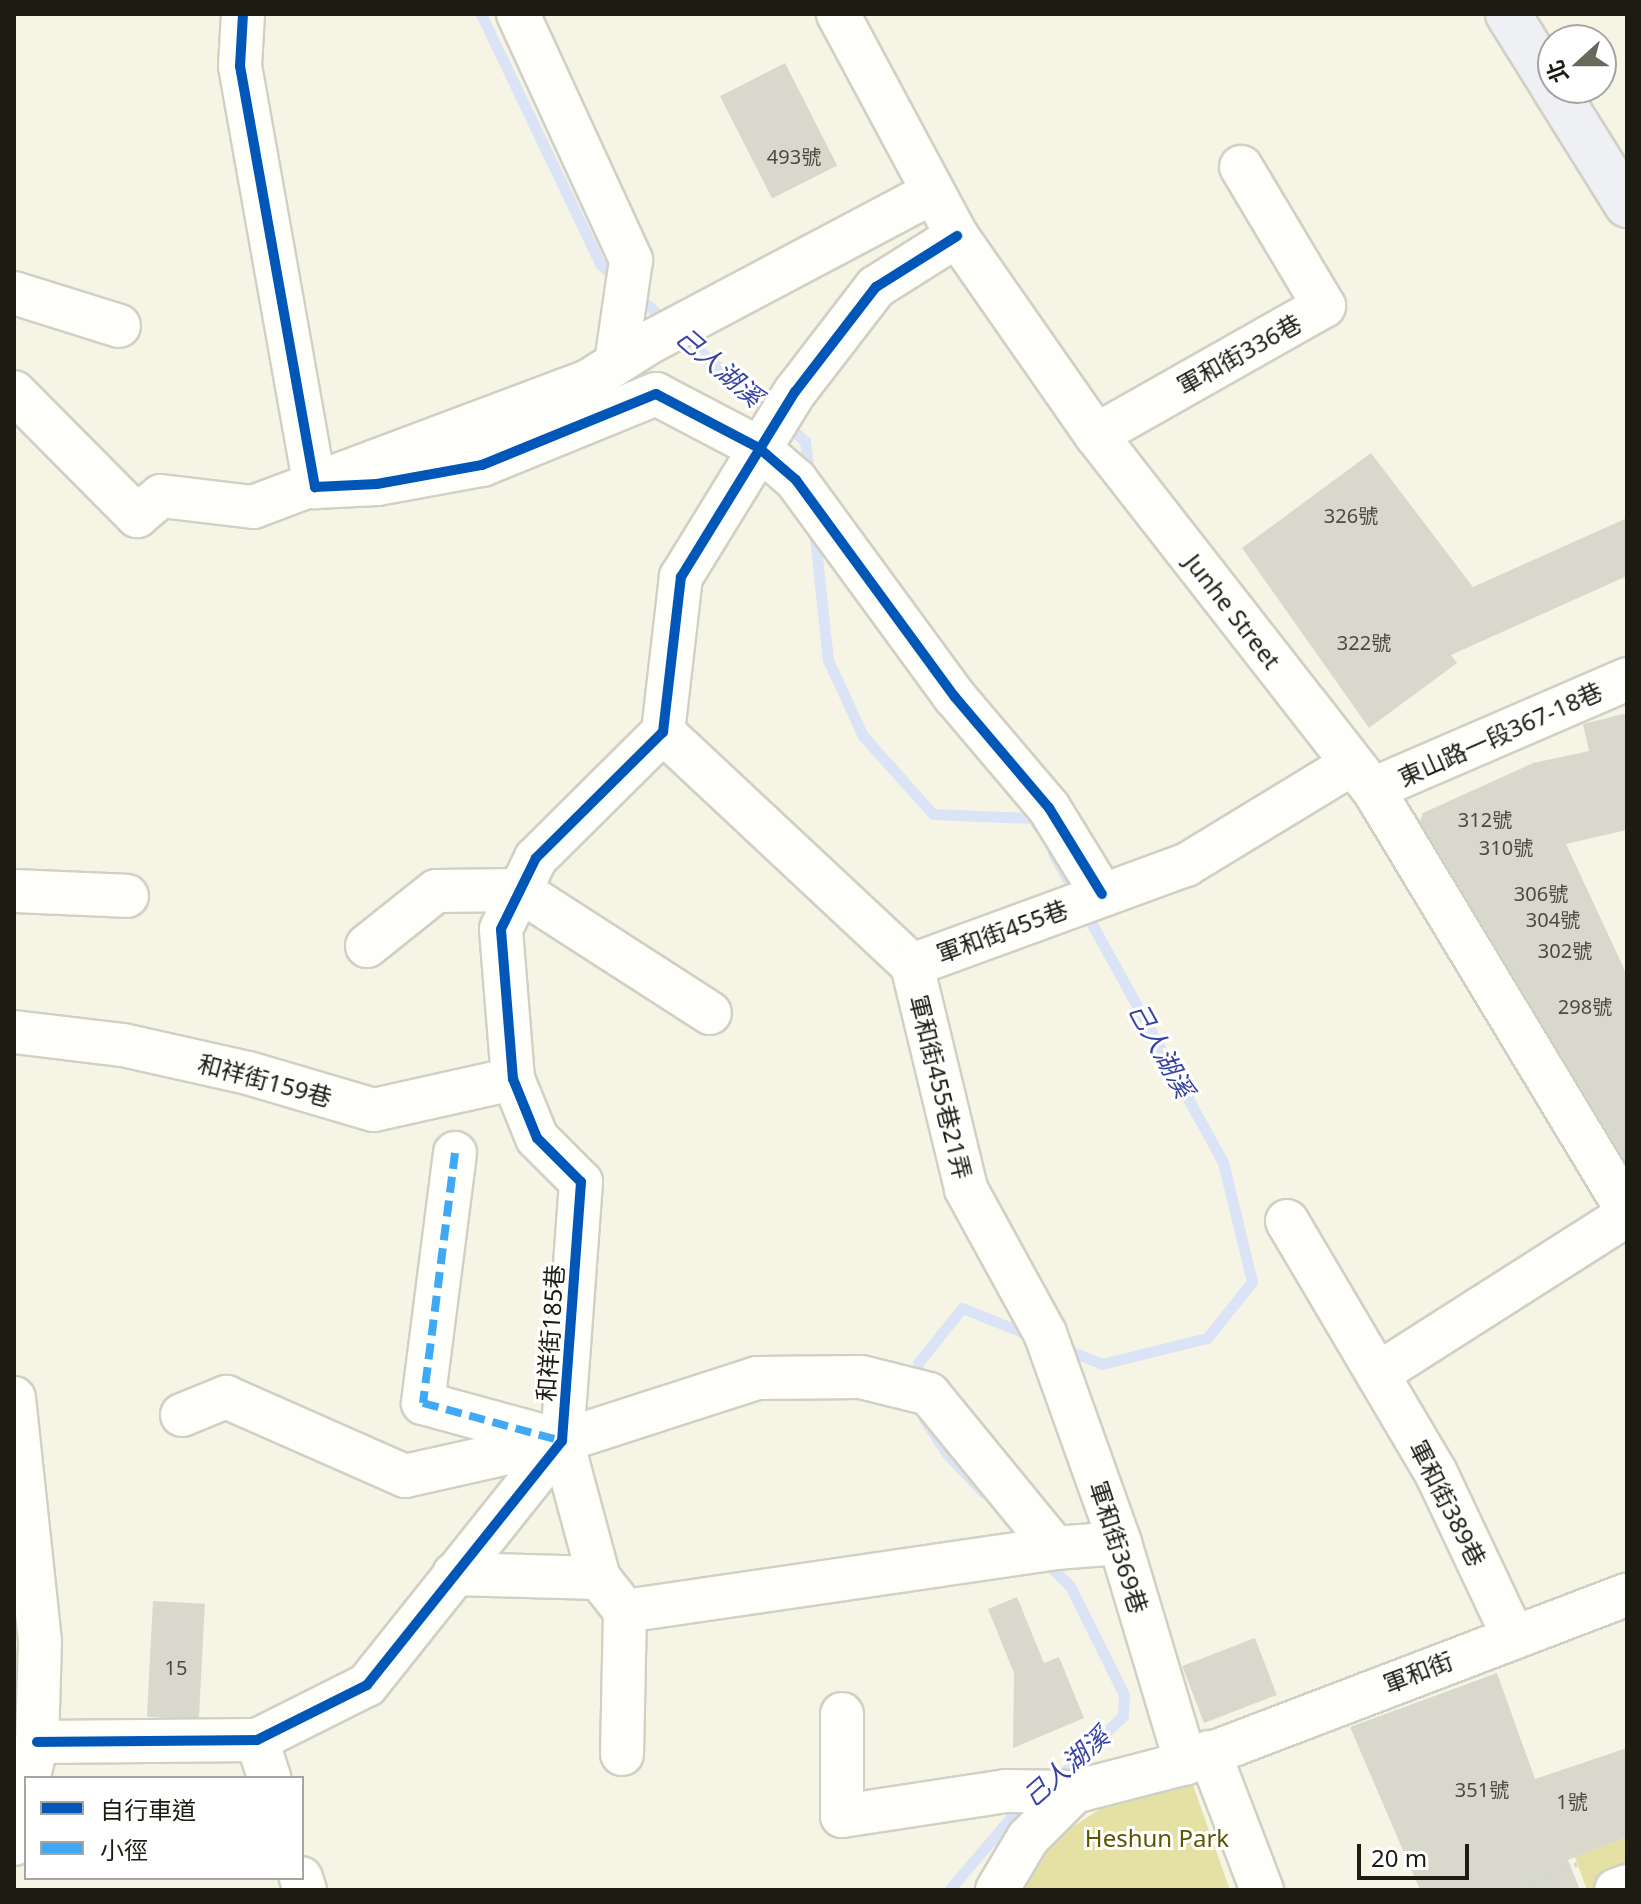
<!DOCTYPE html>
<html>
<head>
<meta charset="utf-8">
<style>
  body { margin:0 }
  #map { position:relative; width:1641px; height:1904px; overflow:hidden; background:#f6f5e5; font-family:"Noto Sans","Noto Sans TC",sans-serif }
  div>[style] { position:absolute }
  .green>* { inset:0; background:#e5e1a4 }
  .stream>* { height:11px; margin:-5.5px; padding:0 5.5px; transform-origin:5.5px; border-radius:5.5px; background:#dbe3f6 }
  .building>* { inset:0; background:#d8d8cc; transform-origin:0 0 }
  .path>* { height:5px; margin-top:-2.5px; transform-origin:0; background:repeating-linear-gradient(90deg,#d7d7d3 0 6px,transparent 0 10px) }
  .roads { filter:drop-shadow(2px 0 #d1d0c5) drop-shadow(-2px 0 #d1d0c5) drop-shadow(0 2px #d1d0c5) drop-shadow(0 -2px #d1d0c5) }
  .minor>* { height:42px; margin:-21px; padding:0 21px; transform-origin:21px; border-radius:21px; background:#fefefb }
  .major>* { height:44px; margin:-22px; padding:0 22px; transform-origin:22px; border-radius:22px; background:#eef0f3 }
  .quiet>* { height:8px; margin-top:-4px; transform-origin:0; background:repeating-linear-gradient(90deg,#3fa9f5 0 16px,transparent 0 24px) }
  .cycleway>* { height:10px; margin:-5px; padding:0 5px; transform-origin:5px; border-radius:5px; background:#0057b8 }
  span { translate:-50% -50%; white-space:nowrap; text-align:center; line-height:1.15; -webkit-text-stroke:6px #fff; paint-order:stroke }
  .number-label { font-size:20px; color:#4b4b40 }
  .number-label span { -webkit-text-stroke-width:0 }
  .street-label { font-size:24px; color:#1c1c12 }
  .park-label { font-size:24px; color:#5c5602 }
  .water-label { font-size:26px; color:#3643a4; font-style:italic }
  .frame { position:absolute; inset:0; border:16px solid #1c1c12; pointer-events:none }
  .legend { position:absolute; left:24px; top:1776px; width:280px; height:104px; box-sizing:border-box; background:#fff; border:2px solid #a4a4a0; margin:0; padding:10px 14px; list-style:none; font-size:24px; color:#1c1c12 }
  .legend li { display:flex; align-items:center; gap:16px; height:40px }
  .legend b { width:40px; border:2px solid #a4a4a0 }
  .north { position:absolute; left:1537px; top:24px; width:80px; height:80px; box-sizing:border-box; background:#fff; border:2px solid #a4a4a0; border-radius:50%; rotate:249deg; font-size:22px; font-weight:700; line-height:32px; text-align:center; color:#1c1c12 }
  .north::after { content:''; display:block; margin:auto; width:28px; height:36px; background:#68685c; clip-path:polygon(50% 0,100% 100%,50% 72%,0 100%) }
  .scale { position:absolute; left:1357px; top:1844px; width:112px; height:36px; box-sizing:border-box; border:4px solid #1c1c12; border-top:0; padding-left:10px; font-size:24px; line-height:28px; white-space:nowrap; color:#1c1c12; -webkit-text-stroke:6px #fff; paint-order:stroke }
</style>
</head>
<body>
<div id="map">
  <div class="green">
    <i style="clip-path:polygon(1188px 1771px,1230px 1890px,1015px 1890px,1063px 1833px,1117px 1798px)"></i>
    <i style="clip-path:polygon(1627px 1837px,1627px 1886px,1587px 1890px,1575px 1857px)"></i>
  </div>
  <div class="stream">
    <i style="left:481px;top:14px;width:277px;rotate:64.5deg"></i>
    <i style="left:600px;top:264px;width:27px;rotate:42deg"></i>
    <i style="left:636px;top:295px;width:43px;rotate:41.2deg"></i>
    <i style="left:681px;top:335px;width:163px;rotate:40.5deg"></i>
    <i style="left:805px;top:441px;width:35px;rotate:83deg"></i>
    <i style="left:814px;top:529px;width:132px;rotate:83.9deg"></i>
    <i style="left:828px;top:660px;width:84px;rotate:65.3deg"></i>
    <i style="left:863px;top:736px;width:105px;rotate:48.1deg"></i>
    <i style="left:933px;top:814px;width:100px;rotate:2.3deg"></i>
    <i style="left:1033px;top:818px;width:10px;rotate:61deg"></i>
    <i style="left:1053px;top:853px;width:353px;rotate:61.2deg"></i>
    <i style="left:1223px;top:1162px;width:123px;rotate:76.4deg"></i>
    <i style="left:1252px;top:1282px;width:72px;rotate:128.8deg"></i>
    <i style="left:1207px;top:1338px;width:108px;rotate:166.1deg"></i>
    <i style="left:1102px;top:1364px;width:42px;rotate:-157.7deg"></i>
    <i style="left:918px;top:1384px;width:21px;rotate:-90deg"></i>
    <i style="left:918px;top:1363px;width:70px;rotate:-51.3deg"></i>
    <i style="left:962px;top:1308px;width:75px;rotate:21.8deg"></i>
    <i style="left:924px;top:1419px;width:42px;rotate:56.7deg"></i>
    <i style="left:947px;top:1454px;width:54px;rotate:46.5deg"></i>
    <i style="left:1043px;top:1559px;width:38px;rotate:45deg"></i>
    <i style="left:1070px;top:1586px;width:122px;rotate:63.6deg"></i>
    <i style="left:1124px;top:1695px;width:21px;rotate:93deg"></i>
    <i style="left:1123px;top:1716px;width:94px;rotate:136.3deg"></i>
    <i style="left:949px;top:1890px;width:116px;rotate:-49.6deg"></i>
  </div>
  <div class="building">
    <i style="left:785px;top:63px;width:115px;height:73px;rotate:63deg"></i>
    <i style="clip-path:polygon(1371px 453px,1473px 587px,1627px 518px,1627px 576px,1451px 655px,1457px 663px,1369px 728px,1242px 548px)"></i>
    <i style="clip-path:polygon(1627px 713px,1627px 830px,1566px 844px,1627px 975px,1627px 1164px,1420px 821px,1423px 813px,1533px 763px,1589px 751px,1583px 724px)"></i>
    <i style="clip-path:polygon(1017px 1597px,1044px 1663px,1059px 1657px,1084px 1718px,1013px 1748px,1014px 1673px,988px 1609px)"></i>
    <i style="left:153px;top:1601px;width:52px;height:116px;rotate:3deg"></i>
    <i style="left:1255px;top:1638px;width:61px;height:78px;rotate:69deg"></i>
    <i style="clip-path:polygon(1497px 1673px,1535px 1779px,1627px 1748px,1627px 1837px,1568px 1860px,1580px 1890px,1420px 1890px,1350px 1727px)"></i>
  </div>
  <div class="path">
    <i style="left:1509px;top:1890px;width:73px;rotate:-20.9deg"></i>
  </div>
  <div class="roads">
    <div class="minor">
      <i style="left:243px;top:14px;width:52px;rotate:93.3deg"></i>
      <i style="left:240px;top:66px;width:428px;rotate:79.9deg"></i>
      <i style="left:315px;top:487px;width:62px;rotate:-2.8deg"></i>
      <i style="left:377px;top:484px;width:107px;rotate:-10.3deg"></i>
      <i style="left:482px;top:465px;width:188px;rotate:-22.2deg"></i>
      <i style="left:656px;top:394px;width:116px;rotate:27.7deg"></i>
      <i style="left:759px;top:448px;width:49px;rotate:40.9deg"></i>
      <i style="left:796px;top:480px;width:269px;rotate:53.8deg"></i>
      <i style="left:955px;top:697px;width:145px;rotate:49.7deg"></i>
      <i style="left:1049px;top:808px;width:101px;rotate:58.4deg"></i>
      <i style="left:518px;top:14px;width:271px;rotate:65.3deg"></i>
      <i style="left:631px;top:260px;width:104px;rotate:98.3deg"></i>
      <i style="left:838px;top:14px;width:252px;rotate:61.8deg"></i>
      <i style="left:957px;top:236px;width:243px;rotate:55.1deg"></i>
      <i style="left:1096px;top:435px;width:449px;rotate:52deg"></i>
      <i style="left:1373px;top:789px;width:492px;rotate:58.9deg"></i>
      <i style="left:14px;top:293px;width:110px;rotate:17.4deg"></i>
      <i style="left:14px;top:392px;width:175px;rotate:45.2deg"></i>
      <i style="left:137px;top:516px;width:31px;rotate:-40deg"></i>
      <i style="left:161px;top:496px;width:93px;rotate:6.8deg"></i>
      <i style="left:253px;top:507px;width:360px;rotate:-20.6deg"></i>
      <i style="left:590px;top:380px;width:71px;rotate:-32.3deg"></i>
      <i style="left:650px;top:342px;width:318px;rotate:-27.9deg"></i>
      <i style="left:1096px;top:435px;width:262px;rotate:-29.5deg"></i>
      <i style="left:1324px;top:306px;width:162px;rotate:-120.8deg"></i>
      <i style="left:663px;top:732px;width:341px;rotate:43.1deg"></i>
      <i style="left:912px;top:965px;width:292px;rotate:-20.1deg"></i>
      <i style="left:1186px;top:865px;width:194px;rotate:-31.3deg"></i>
      <i style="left:1373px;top:789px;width:277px;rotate:-23.4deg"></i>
      <i style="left:14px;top:891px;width:113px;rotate:2.5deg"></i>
      <i style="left:367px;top:946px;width:88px;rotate:-38.6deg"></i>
      <i style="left:436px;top:891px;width:83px;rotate:-0.7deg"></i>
      <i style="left:519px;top:890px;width:227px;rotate:32.8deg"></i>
      <i style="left:912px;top:965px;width:230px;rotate:76.4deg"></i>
      <i style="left:966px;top:1189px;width:164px;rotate:61.3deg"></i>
      <i style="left:1045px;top:1333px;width:223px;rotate:70.3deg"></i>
      <i style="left:1120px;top:1543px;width:230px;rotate:73.3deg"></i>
      <i style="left:14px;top:1032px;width:110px;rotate:6.8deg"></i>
      <i style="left:123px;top:1045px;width:128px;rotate:12.6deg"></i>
      <i style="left:248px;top:1073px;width:131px;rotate:16.4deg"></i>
      <i style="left:374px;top:1110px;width:142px;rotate:-12.6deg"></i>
      <i style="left:455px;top:1153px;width:252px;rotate:97.3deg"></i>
      <i style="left:423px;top:1403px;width:144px;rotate:15.3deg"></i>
      <i style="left:562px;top:1441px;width:142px;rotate:74.9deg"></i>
      <i style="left:599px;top:1578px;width:42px;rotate:51.8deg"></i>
      <i style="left:625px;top:1611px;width:143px;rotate:91.2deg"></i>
      <i style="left:1287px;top:1221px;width:293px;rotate:59.4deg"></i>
      <i style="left:1436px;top:1473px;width:180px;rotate:64.7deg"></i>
      <i style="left:1379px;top:1373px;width:294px;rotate:-32.5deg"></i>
      <i style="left:14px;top:1398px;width:245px;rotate:83.9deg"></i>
      <i style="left:40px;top:1642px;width:100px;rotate:91.7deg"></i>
      <i style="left:37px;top:1742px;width:37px;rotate:103deg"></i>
      <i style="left:182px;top:1415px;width:48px;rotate:-22.2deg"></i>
      <i style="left:226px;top:1397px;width:196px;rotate:23.8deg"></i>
      <i style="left:405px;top:1476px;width:161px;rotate:-12.6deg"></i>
      <i style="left:562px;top:1441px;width:205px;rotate:-17.9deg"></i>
      <i style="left:757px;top:1378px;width:104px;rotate:-0.6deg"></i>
      <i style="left:861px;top:1377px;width:70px;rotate:14deg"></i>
      <i style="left:929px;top:1394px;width:199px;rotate:50.7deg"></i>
      <i style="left:1055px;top:1548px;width:65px;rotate:-4.4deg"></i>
      <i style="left:454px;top:1574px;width:145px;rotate:1.6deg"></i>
      <i style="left:625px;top:1611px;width:435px;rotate:-8.3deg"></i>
      <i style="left:842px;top:1714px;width:102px;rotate:90deg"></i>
      <i style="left:842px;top:1816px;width:166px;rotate:-8.7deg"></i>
      <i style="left:1006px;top:1791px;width:68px;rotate:0.8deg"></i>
      <i style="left:257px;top:1740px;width:40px;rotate:72deg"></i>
      <i style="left:37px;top:1742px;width:220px;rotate:-0.5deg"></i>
      <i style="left:257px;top:1740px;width:123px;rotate:-26.6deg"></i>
      <i style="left:367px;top:1685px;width:312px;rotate:-51.4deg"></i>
      <i style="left:562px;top:1441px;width:260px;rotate:-85.8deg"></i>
      <i style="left:581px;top:1182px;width:62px;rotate:-135deg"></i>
      <i style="left:537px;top:1138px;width:64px;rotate:-112.1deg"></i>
      <i style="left:513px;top:1079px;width:150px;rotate:-94.6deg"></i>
      <i style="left:501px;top:929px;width:79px;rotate:-63.8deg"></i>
      <i style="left:536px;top:858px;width:179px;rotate:-44.8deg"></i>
      <i style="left:663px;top:732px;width:156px;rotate:-83.4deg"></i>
      <i style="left:681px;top:577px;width:217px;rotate:-58.4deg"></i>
      <i style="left:795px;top:392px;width:133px;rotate:-52.4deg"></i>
      <i style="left:876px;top:287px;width:96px;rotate:-32.2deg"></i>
      <i style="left:1209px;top:1752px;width:148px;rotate:69deg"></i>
      <i style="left:14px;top:1844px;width:55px;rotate:-77.5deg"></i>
      <i style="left:301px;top:1878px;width:13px;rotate:72deg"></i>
      <i style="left:997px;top:1890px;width:61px;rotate:-59.2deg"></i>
      <i style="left:1028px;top:1838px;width:65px;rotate:-45deg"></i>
      <i style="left:1074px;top:1792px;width:116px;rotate:-14.5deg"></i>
      <i style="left:1186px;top:1763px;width:472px;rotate:-20.9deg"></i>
      <i style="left:1616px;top:1890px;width:12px;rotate:-20deg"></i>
    </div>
    <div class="major">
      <i style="left:1508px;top:14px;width:85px;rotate:58deg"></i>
      <i style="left:1554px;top:88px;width:138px;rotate:58deg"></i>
    </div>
  </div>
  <div class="quiet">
    <i style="left:455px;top:1153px;width:252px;rotate:97.3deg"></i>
    <i style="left:423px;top:1403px;width:144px;rotate:15.3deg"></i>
  </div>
  <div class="cycleway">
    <i style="left:243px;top:14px;width:52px;rotate:93.3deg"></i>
    <i style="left:240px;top:66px;width:428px;rotate:79.9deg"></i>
    <i style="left:315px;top:487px;width:62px;rotate:-2.8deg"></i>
    <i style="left:377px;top:484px;width:107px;rotate:-10.3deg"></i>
    <i style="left:482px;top:465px;width:188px;rotate:-22.2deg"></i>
    <i style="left:656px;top:394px;width:116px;rotate:27.7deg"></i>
    <i style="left:759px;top:448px;width:49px;rotate:40.9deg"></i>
    <i style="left:796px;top:480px;width:269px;rotate:53.8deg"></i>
    <i style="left:955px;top:697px;width:145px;rotate:49.7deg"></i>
    <i style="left:1049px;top:808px;width:101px;rotate:58.4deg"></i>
    <i style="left:37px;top:1742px;width:220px;rotate:-0.5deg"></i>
    <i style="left:257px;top:1740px;width:123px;rotate:-26.6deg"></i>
    <i style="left:367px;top:1685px;width:312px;rotate:-51.4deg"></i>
    <i style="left:562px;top:1441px;width:260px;rotate:-85.8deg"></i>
    <i style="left:581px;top:1182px;width:62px;rotate:-135deg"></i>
    <i style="left:537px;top:1138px;width:64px;rotate:-112.1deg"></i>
    <i style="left:513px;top:1079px;width:150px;rotate:-94.6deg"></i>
    <i style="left:501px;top:929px;width:79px;rotate:-63.8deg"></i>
    <i style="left:536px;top:858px;width:179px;rotate:-44.8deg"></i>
    <i style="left:663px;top:732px;width:156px;rotate:-83.4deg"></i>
    <i style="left:681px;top:577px;width:217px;rotate:-58.4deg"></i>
    <i style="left:795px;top:392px;width:133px;rotate:-52.4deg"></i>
    <i style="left:876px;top:287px;width:96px;rotate:-32.2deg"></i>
  </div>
  <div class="number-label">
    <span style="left:794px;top:156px">493號</span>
    <span style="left:1351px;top:515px">326號</span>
    <span style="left:1364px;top:642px">322號</span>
    <span style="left:1485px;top:819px">312號</span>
    <span style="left:1506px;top:847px">310號</span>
    <span style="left:1541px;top:893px">306號</span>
    <span style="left:1553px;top:919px">304號</span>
    <span style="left:1565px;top:950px">302號</span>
    <span style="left:1585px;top:1006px">298號</span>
    <span style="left:176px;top:1667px">15</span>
    <span style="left:1482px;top:1789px">351號</span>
    <span style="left:1572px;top:1801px">1號</span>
  </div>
  <div class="street-label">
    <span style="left:1239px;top:354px;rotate:-29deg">軍和街336巷</span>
    <span style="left:1233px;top:611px;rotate:52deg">Junhe Street</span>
    <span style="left:1500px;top:734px;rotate:-24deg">東山路一段367-18巷</span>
    <span style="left:1002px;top:931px;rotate:-20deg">軍和街455巷</span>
    <span style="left:265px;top:1080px;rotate:15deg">和祥街159巷</span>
    <span style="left:941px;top:1087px;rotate:76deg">軍和街455巷21弄</span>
    <span style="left:550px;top:1333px;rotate:-86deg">和祥街185巷</span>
    <span style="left:1448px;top:1503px;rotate:63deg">軍和街389巷</span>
    <span style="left:1119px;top:1547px;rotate:72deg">軍和街369巷</span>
    <span style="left:1418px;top:1672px;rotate:-21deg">軍和街</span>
  </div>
  <div class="park-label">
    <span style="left:1157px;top:1838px">Heshun Park</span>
  </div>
  <div class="water-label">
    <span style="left:719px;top:367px;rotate:41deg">己人湖溪</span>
    <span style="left:1161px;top:1050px;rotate:61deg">己人湖溪</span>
    <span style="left:1066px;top:1767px;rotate:-41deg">己人湖溪</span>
  </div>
  <div class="frame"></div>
  <ul class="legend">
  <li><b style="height:10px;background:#0057b8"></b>自行車道</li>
  <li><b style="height:10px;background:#3fa9f5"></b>小徑</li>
  </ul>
  <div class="north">北</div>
  <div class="scale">20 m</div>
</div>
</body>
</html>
